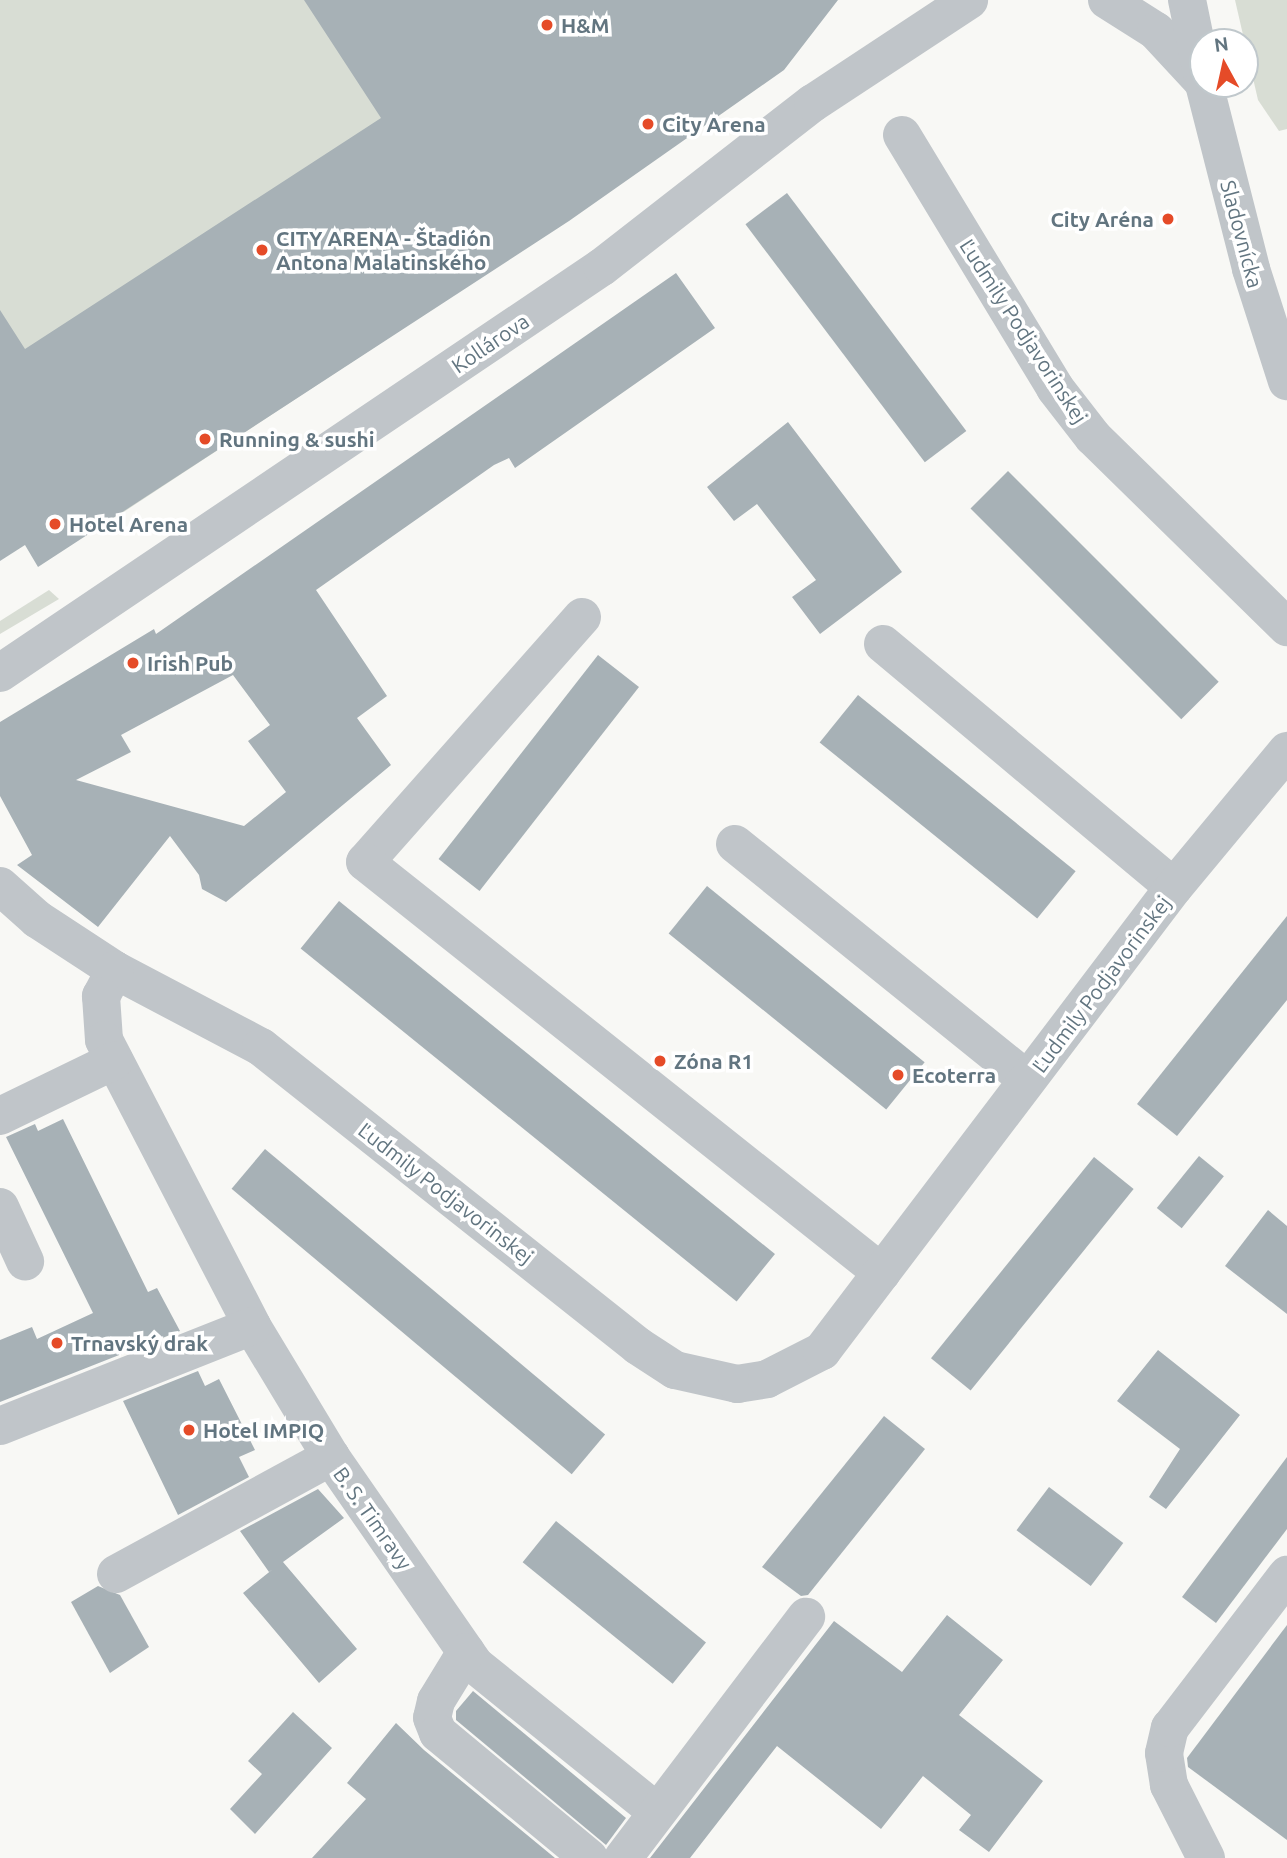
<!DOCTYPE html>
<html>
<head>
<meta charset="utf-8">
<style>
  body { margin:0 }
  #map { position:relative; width:1287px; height:1858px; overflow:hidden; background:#f8f8f5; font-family:Ubuntu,sans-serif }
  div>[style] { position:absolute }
  .green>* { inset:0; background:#d8ddd4 }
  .building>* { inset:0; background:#a7b1b6; transform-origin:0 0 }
  .minor>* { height:38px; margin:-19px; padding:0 19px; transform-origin:19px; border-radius:19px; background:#c0c5c9 }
  .dots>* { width:19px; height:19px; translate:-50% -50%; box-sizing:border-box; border:4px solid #fff; border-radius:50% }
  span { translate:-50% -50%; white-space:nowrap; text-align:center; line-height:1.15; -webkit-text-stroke:7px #fff; paint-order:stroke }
  .poi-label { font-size:21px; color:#627580; font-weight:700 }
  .left { translate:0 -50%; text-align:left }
  .right { translate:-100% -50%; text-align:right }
  .street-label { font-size:21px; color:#627580 }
  .north { position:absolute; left:1189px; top:28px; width:70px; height:70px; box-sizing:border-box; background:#fff; border:2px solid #c0c8cc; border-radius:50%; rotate:352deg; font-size:19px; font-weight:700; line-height:28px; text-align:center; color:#627580 }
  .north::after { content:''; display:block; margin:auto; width:24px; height:32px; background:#e54b28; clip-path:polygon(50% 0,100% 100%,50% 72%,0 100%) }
</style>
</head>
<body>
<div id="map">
  <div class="green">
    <i style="clip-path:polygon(0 0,509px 0,478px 279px,116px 517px,35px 393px,0 415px)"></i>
    <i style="clip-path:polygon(1235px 0,1287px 0,1287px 129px,1279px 131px,1258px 100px)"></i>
    <i style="clip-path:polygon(49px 590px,59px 599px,0 634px,0 621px)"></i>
  </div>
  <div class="building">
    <i style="clip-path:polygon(304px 0,838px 0,784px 70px,569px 221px,38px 567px,25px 545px,0 561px,0 310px,25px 349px,381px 118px)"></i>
    <i style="left:787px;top:193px;width:298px;height:52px;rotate:53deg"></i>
    <i style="clip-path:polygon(evenodd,676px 273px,715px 328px,515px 468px,509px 458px,494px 465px,316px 590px,387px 696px,357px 718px,391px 765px,226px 902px,202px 889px,199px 875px,170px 836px,98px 927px,17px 865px,32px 855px,0 796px,0 722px,154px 629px,156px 634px,676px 273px,233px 675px,270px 725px,248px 741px,286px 792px,244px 826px,76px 780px,131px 752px,121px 735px,233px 675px)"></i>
    <i style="clip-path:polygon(788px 422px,902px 572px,820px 634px,792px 597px,816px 580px,757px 504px,734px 521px,707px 487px)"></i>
    <i style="left:1008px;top:471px;width:298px;height:53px;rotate:45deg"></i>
    <i style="left:598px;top:655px;width:52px;height:259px;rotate:38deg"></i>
    <i style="left:858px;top:695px;width:280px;height:61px;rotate:39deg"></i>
    <i style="left:707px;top:886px;width:280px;height:61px;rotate:39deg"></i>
    <i style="left:339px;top:901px;width:561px;height:61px;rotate:39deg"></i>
    <i style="clip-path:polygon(1287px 916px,1287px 1000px,1177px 1136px,1137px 1104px)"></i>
    <i style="clip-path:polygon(63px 1119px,148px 1292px,157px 1288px,180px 1331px,0 1402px,0 1340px,32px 1327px,37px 1339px,93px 1313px,6px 1137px,35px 1124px,38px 1131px)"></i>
    <i style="left:265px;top:1149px;width:444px;height:52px;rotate:40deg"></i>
    <i style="left:1199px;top:1156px;width:32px;height:67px;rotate:39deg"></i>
    <i style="left:1094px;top:1157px;width:51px;height:259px;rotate:39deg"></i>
    <i style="clip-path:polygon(1268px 1210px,1287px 1226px,1287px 1314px,1225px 1266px)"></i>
    <i style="clip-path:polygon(1158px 1350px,1240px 1415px,1166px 1509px,1149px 1497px,1180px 1449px,1117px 1401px)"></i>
    <i style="clip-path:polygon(198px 1371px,205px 1386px,219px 1379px,255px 1450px,239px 1457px,249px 1477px,178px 1515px,123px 1401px)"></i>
    <i style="clip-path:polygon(884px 1416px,925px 1449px,808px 1595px,801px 1596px,762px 1567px)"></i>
    <i style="clip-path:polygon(1287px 1457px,1287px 1529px,1216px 1623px,1182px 1597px)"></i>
    <i style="left:1049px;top:1487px;width:93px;height:54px;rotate:37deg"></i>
    <i style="clip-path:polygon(318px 1489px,344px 1518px,283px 1562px,357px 1649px,319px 1683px,243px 1593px,273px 1569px,269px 1572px,240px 1531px)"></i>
    <i style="left:556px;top:1521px;width:193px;height:53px;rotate:39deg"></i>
    <i style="clip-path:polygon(98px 1586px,120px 1595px,149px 1647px,110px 1673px,71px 1602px)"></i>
    <i style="clip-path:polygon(947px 1615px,1003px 1660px,959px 1715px,1043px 1781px,989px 1852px,959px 1830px,971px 1815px,923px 1776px,881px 1829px,777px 1746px,690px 1858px,650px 1858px,834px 1621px,902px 1672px)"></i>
    <i style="clip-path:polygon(1287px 1625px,1287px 1840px,1188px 1767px,1187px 1758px)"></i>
    <i style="clip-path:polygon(473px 1691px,626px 1818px,606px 1845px,456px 1720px,456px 1711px)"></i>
    <i style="clip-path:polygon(293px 1712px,332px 1748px,255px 1834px,230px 1809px,262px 1774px,248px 1761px)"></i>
    <i style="clip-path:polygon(396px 1723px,424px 1750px,555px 1858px,312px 1858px,366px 1799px,347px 1783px)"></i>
  </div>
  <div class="minor">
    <i style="left:1107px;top:0;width:58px;rotate:32.3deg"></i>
    <i style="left:1156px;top:31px;width:69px;rotate:47.3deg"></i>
    <i style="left:1187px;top:0;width:80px;rotate:78.4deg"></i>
    <i style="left:1204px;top:84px;width:191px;rotate:75.7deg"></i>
    <i style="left:1251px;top:269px;width:118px;rotate:72.2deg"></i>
    <i style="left:902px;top:135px;width:296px;rotate:58.8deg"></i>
    <i style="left:1055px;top:388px;width:62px;rotate:52.2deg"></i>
    <i style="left:1093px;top:437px;width:272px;rotate:44.4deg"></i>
    <i style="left:582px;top:617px;width:327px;rotate:131.5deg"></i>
    <i style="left:365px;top:862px;width:660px;rotate:38.48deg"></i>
    <i style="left:883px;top:644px;width:379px;rotate:39.9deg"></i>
    <i style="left:0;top:673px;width:726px;rotate:-34deg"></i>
    <i style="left:602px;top:267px;width:267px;rotate:-37.9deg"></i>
    <i style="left:813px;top:103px;width:187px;rotate:-33.4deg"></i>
    <i style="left:735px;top:844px;width:375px;rotate:38.9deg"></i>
    <i style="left:0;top:886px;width:50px;rotate:41.7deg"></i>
    <i style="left:37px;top:919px;width:93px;rotate:33.2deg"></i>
    <i style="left:115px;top:970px;width:165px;rotate:27.8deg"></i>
    <i style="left:261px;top:1047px;width:481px;rotate:38.4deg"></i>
    <i style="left:638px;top:1346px;width:44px;rotate:33deg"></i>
    <i style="left:675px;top:1370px;width:64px;rotate:12.7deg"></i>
    <i style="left:737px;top:1384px;width:30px;rotate:-9deg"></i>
    <i style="left:767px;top:1379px;width:62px;rotate:-27deg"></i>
    <i style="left:822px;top:1351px;width:582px;rotate:-52.82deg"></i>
    <i style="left:1174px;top:887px;width:177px;rotate:-50.3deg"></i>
    <i style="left:115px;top:970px;width:30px;rotate:118deg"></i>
    <i style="left:101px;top:996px;width:44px;rotate:86.1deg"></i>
    <i style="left:104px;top:1040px;width:322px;rotate:62.6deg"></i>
    <i style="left:252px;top:1326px;width:153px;rotate:58.9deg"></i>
    <i style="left:331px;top:1457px;width:253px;rotate:55.3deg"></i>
    <i style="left:475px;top:1665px;width:234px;rotate:38.9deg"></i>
    <i style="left:0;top:1116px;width:127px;rotate:-25.8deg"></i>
    <i style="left:0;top:1207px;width:60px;rotate:65.2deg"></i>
    <i style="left:0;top:1426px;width:271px;rotate:-21.6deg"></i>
    <i style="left:116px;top:1574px;width:245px;rotate:-28.6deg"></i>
    <i style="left:466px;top:1652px;width:57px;rotate:121.5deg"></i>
    <i style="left:436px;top:1701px;width:17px;rotate:103deg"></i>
    <i style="left:432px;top:1718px;width:16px;rotate:68deg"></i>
    <i style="left:438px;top:1733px;width:196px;rotate:39.6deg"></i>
    <i style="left:623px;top:1858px;width:303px;rotate:-52.8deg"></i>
    <i style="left:1206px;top:1858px;width:82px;rotate:-116.9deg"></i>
    <i style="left:1169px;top:1785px;width:32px;rotate:-99deg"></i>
    <i style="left:1164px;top:1753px;width:26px;rotate:-77deg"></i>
    <i style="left:1170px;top:1728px;width:193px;rotate:-52.6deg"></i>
  </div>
  <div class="dots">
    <i style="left:547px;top:25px;background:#e54b28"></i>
    <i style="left:648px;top:124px;background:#e54b28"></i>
    <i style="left:1168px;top:219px;background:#e54b28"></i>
    <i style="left:262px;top:250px;background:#e54b28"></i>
    <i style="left:205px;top:439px;background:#e54b28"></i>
    <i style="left:55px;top:524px;background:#e54b28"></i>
    <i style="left:133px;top:663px;background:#e54b28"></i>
    <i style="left:660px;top:1061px;background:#e54b28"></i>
    <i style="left:898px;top:1075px;background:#e54b28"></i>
    <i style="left:57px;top:1343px;background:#e54b28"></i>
    <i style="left:189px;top:1430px;background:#e54b28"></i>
  </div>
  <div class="poi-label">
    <span class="left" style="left:561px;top:25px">H&amp;M</span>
    <span class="left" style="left:662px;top:124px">City Arena</span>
    <span class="right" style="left:1154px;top:219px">City Aréna</span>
    <span class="left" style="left:276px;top:250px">CITY ARENA - Štadión<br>Antona Malatinského</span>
    <span class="left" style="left:219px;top:439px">Running &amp; sushi</span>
    <span class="left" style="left:69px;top:524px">Hotel Arena</span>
    <span class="left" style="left:147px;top:663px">Irish Pub</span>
    <span class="left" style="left:674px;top:1061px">Zóna R1</span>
    <span class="left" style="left:912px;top:1075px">Ecoterra</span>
    <span class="left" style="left:71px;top:1343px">Trnavský drak</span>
    <span class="left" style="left:203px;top:1430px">Hotel IMPIQ</span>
  </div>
  <div class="street-label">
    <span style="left:1242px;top:234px;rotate:75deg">Sladovnícka</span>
    <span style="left:1024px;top:331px;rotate:57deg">Ľudmily Podjavorinskej</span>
    <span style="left:490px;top:343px;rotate:-34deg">Kollárova</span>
    <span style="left:1101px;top:984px;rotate:-53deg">Ľudmily Podjavorinskej</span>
    <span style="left:446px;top:1193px;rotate:38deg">Ľudmily Podjavorinskej</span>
    <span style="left:373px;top:1518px;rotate:55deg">B. S. Timravy</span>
  </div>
  <div class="north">N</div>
</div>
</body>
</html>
